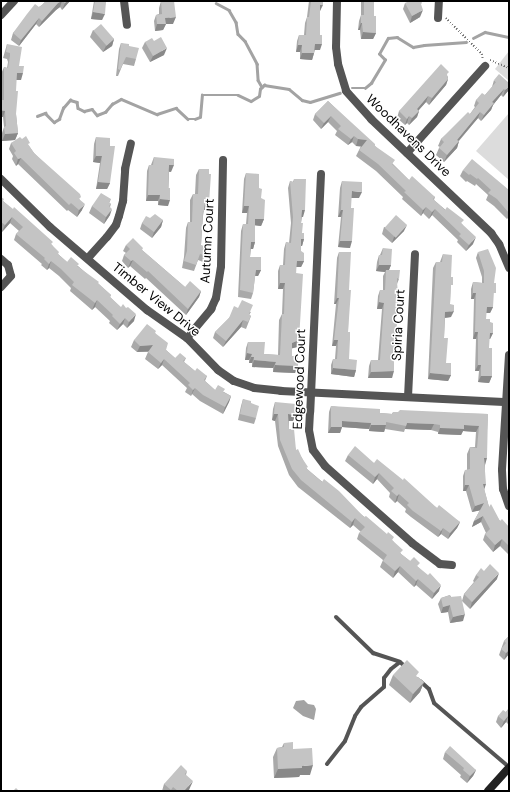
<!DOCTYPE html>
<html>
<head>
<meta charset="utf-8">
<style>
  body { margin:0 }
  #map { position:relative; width:510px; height:792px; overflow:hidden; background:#fff; font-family:"DM Sans",sans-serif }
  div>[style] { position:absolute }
  .green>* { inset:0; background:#dcdcdc }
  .water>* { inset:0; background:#a3a3a3 }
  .stream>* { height:2.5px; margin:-1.25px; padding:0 1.25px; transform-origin:1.25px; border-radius:1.25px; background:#a3a3a3 }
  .path>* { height:1.5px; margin-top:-0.75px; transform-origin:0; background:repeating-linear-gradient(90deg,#777 0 1px,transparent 0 3px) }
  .lane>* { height:4px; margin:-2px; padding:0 2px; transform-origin:2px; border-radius:2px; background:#555 }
  .street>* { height:8px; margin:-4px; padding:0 4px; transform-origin:4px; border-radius:4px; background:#555 }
  .secondary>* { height:8px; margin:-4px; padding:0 4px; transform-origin:4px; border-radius:4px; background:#222 }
  .wall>* { inset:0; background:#a9a9a9 }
  .shaded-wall>* { inset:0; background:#898989 }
  .building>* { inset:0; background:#c4c4c4; transform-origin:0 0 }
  span { translate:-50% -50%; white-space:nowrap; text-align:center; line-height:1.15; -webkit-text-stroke:3px #fff; paint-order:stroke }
  .street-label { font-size:13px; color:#000 }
  .frame { position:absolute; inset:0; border:2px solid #000; pointer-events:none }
</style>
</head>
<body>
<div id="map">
  <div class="green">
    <i style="clip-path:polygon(509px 51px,509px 81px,495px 69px)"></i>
    <i style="clip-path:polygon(509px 113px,509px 180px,476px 151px)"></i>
  </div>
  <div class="water">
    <i style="clip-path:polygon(304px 700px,308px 704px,314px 705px,316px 709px,314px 720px,303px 716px,293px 708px,296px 701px)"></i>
  </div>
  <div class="stream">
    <i style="left:216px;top:3px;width:15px;rotate:28deg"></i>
    <i style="left:229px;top:10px;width:14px;rotate:60deg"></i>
    <i style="left:236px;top:22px;width:12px;rotate:81deg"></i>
    <i style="left:238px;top:34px;width:10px;rotate:45deg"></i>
    <i style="left:245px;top:41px;width:26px;rotate:62deg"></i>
    <i style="left:257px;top:64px;width:16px;rotate:86deg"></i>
    <i style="left:258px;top:80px;width:8px;rotate:60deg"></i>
    <i style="left:473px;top:38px;width:13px;rotate:-27deg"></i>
    <i style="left:485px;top:32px;width:25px;rotate:12deg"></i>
    <i style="left:352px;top:88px;width:13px"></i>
    <i style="left:365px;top:88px;width:8px;rotate:-40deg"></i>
    <i style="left:371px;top:83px;width:27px;rotate:-59deg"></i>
    <i style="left:385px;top:60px;width:8px;rotate:-135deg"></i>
    <i style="left:379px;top:54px;width:18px;rotate:-61deg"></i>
    <i style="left:388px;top:38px;width:9px;rotate:-6deg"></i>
    <i style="left:397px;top:37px;width:19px;rotate:32deg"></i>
    <i style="left:413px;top:47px;width:11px;rotate:-10deg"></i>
    <i style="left:424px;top:45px;width:42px;rotate:-4.1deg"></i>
    <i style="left:37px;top:116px;width:9px;rotate:-21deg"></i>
    <i style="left:45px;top:113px;width:13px;rotate:45deg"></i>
    <i style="left:54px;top:122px;width:6px;rotate:-31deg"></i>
    <i style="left:59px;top:119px;width:12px;rotate:-70deg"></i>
    <i style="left:63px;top:108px;width:11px;rotate:-49deg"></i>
    <i style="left:70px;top:100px;width:7px;rotate:16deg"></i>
    <i style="left:77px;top:102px;width:6px;rotate:81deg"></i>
    <i style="left:78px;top:108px;width:7px;rotate:27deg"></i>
    <i style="left:84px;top:111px;width:8px;rotate:-14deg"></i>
    <i style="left:92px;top:109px;width:8px;rotate:50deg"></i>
    <i style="left:97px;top:115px;width:9px;rotate:-21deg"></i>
    <i style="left:105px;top:112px;width:11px;rotate:-49deg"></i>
    <i style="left:112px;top:104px;width:10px;rotate:-29deg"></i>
    <i style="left:121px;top:99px;width:39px;rotate:23deg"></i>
    <i style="left:157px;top:114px;width:20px;rotate:-18deg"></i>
    <i style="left:176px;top:108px;width:16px;rotate:43deg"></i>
    <i style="left:188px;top:119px;width:7px"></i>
    <i style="left:195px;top:119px;width:5px;rotate:-22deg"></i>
    <i style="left:200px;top:117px;width:22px;rotate:-85deg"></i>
    <i style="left:202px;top:95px;width:36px"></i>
    <i style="left:238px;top:95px;width:14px;rotate:25deg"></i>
    <i style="left:251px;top:101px;width:9px;rotate:-32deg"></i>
    <i style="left:259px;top:96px;width:7px;rotate:-82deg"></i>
    <i style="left:260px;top:89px;width:6px;rotate:-45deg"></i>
    <i style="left:264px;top:85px;width:25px;rotate:9deg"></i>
    <i style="left:289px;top:89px;width:17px;rotate:40deg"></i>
    <i style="left:302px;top:100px;width:8px;rotate:14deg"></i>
    <i style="left:310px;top:102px;width:31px;rotate:-17deg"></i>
  </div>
  <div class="path">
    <i style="left:446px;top:18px;width:51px;rotate:45deg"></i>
    <i style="left:482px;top:54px;width:5px;rotate:79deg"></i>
    <i style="left:490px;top:60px;width:21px;rotate:23deg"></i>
  </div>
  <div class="lane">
    <i style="left:336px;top:617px;width:52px;rotate:44.2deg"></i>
    <i style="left:373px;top:653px;width:28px;rotate:18deg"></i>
    <i style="left:400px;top:662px;width:9px;rotate:41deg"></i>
    <i style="left:420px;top:681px;width:12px;rotate:42deg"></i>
    <i style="left:429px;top:689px;width:15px;rotate:70deg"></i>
    <i style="left:434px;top:703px;width:99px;rotate:40.5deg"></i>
    <i style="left:327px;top:764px;width:29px;rotate:-52deg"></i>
    <i style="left:345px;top:741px;width:27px;rotate:-68deg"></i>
    <i style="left:355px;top:716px;width:11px;rotate:-56deg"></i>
    <i style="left:361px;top:707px;width:30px;rotate:-41deg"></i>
    <i style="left:384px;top:687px;width:9px;rotate:-90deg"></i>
    <i style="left:384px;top:678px;width:11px;rotate:-52deg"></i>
    <i style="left:391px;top:669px;width:11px;rotate:-38deg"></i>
  </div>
  <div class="street">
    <i style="left:124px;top:1px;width:24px;rotate:83deg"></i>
    <i style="left:337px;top:1px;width:46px;rotate:91.2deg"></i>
    <i style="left:336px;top:47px;width:17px;rotate:83deg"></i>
    <i style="left:338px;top:64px;width:28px;rotate:73deg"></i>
    <i style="left:346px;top:91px;width:38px;rotate:48deg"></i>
    <i style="left:371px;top:119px;width:166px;rotate:43.5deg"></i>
    <i style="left:491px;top:233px;width:14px;rotate:54deg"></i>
    <i style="left:499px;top:244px;width:26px;rotate:67deg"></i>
    <i style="left:1px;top:15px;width:19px;rotate:-47deg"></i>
    <i style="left:438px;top:18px;width:17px;rotate:-87deg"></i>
    <i style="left:407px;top:153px;width:117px;rotate:-48.1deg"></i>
    <i style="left:321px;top:174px;width:238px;rotate:92.6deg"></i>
    <i style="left:310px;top:412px;width:18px;rotate:93deg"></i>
    <i style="left:309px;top:430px;width:20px;rotate:79deg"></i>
    <i style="left:313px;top:450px;width:20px;rotate:53deg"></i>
    <i style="left:325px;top:466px;width:116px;rotate:41.5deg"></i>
    <i style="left:412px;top:543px;width:35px;rotate:37deg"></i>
    <i style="left:440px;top:564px;width:12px;rotate:5deg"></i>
    <i style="left:1px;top:179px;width:69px;rotate:44.4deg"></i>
    <i style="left:50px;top:227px;width:128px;rotate:40.6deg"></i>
    <i style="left:147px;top:310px;width:49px;rotate:35deg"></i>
    <i style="left:187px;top:338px;width:45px;rotate:45.9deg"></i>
    <i style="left:218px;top:370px;width:19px;rotate:35deg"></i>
    <i style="left:234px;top:381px;width:21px;rotate:19deg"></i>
    <i style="left:254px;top:388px;width:27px;rotate:6deg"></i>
    <i style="left:281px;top:391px;width:228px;rotate:2.8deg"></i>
    <i style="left:88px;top:258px;width:28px;rotate:-48deg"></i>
    <i style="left:107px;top:237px;width:15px;rotate:-53deg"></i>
    <i style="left:116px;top:225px;width:9px;rotate:-72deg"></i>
    <i style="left:119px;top:216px;width:16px;rotate:-75deg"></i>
    <i style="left:123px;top:201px;width:32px;rotate:-86deg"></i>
    <i style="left:125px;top:169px;width:26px;rotate:-77deg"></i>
    <i style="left:1px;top:259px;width:9px;rotate:41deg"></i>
    <i style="left:8px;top:265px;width:11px;rotate:75deg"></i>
    <i style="left:11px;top:276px;width:15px;rotate:132deg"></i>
    <i style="left:187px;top:338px;width:38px;rotate:-50deg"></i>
    <i style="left:211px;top:309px;width:12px;rotate:-66deg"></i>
    <i style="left:216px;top:298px;width:32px;rotate:-81deg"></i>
    <i style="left:221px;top:266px;width:106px;rotate:-88.9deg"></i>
    <i style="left:509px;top:355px;width:115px;rotate:93.5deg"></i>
    <i style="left:502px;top:470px;width:19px;rotate:87deg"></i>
    <i style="left:503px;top:489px;width:18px;rotate:71deg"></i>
    <i style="left:408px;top:397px;width:143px;rotate:-87.2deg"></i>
  </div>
  <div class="secondary">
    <i style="left:488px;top:791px;width:31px;rotate:-48deg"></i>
  </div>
  <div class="wall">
    <i style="clip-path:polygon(46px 1px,70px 1px,62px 10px,60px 7px,56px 10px,39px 27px,36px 24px,19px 46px,11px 40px,13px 33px,39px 7px,42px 5px)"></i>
    <i style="clip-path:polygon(94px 1px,106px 1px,102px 20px,91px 19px)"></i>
    <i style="clip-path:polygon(161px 1px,173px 24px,166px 24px,163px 30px,155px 31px,154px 21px,156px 15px,159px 14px,159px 8px)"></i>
    <i style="clip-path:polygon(309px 1px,323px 1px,320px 11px,320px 50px,315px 50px,312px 60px,300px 59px,300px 52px,296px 52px,297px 41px,299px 35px,304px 35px,305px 23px,307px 17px)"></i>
    <i style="clip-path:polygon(361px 1px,374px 1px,374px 16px,376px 33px,373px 39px,361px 39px,360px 30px,358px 30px,359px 21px,361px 15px)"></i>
    <i style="clip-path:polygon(405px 3px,421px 5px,420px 17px,410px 23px,403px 9px)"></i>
    <i style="clip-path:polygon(93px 30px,114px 39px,112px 46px,103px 52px,90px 37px)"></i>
    <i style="clip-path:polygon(154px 41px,164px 55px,150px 62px,142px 48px,145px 42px)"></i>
    <i style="clip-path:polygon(121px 43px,129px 46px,136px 59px,134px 66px,123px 64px,118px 76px,116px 76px,119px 49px)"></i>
    <i style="clip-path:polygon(7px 44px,19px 66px,21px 80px,16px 80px,16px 114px,18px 133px,15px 140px,2px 141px,2px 133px,4px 127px,3px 117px,1px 117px,1px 74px,4px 67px,7px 68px,8px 62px,7px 59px,3px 58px)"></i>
    <i style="clip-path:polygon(448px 76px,448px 79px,446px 85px,429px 105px,426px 102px,419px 110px,419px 111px,417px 117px,409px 125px,407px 123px,405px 125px,397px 118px,399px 111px)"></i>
    <i style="clip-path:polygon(494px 80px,508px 91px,503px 97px,501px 95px,493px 105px,491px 110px,481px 121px,478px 118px,459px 141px,457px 148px,444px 162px,436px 155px,439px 148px,440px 147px,438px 146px,441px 139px,470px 114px,475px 107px,474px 106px,476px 100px,485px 95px,492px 87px)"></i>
    <i style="clip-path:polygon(328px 101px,375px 146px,409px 180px,435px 197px,434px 200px,462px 224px,473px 244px,466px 251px,457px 242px,458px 240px,432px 215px,429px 219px,423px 213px,421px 216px,402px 199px,403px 197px,376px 171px,356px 156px,361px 146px,356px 146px,352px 142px,348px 145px,335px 135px,337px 131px,328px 122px,321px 129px,313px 120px,315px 114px)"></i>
    <i style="clip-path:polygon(96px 137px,110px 183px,107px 189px,96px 189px,100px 163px,93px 162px,94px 144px)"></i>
    <i style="clip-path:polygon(22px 139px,29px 146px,34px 153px,80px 200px,82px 210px,77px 217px,68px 210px,67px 211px,18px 164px,16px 166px,12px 159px,13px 156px,9px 149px,11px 143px)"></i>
    <i style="clip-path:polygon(154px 157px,171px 172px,169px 172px,168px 206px,158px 205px,158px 201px,146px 201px,147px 171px,149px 165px,151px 165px)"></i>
    <i style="clip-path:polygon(199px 169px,209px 203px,206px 210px,204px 210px,203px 216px,201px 245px,205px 255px,203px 262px,198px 260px,194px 271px,182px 268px,184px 257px,186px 228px,188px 222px,190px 222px,190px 200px,193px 194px,195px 194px,196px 175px)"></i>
    <i style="clip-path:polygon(463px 170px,509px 190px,509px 217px,507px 219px,494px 206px,486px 200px,488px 195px,476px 184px,475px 186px,467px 181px,466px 182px,460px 176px)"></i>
    <i style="clip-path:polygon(246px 173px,259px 188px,261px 198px,264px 219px,261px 226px,255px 225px,255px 242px,253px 249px,251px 249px,250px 257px,261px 270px,258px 276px,255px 276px,253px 293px,251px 299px,238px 297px,241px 231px,243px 224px,246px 224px,247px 213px,242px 213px,244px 179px)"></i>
    <i style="clip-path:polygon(294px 179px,303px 217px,302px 217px,301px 223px,302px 233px,304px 239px,302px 246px,301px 246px,301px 251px,304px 261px,301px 267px,296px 267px,297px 347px,292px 348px,292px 356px,298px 366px,295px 373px,273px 372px,273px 368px,252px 367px,252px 363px,249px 363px,249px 360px,245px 360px,246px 348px,248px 342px,264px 354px,278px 355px,279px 320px,282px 314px,283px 289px,278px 289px,278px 271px,280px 265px,283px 265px,284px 249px,286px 242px,289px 243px,291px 223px,288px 188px,290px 181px,293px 182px)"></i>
    <i style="clip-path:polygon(342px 181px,359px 198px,351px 198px,350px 248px,338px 247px,341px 217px,338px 217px,340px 188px)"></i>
    <i style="clip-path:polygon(1px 197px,3px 201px,52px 245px,58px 254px,67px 262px,78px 266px,111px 295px,110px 297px,134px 321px,127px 328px,123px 324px,117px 330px,109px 323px,110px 321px,95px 307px,92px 310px,70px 291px,71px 288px,59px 276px,49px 268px,47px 270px,41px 265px,42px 264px,14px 240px,16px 234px,19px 231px,10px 223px,2px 232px,1px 230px)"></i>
    <i style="clip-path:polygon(111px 199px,109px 203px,111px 204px,110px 207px,110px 215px,104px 224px,89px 213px,92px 206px)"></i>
    <i style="clip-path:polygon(150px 218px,163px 220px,161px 227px,152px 238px,140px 229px,142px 223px)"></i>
    <i style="clip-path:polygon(384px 227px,404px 231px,392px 243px,382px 234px)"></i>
    <i style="clip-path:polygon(126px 245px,142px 250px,185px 287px,201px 291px,199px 297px,186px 315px,146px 278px,145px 279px,130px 266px,128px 268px,122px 261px,124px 255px,126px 253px,123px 251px)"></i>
    <i style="clip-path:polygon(383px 248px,391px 265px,389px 270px,399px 279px,397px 284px,398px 309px,396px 316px,395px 316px,394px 350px,392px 378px,368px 378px,369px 366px,371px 360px,378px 360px,382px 309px,377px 309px,378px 296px,380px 290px,383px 290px,383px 276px,385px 272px,376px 271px,377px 262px,379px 255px,380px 255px)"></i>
    <i style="clip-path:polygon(339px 252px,349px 290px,348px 332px,349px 359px,356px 370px,354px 377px,331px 374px,331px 365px,333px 359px,335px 359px,336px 346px,332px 346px,336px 304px,334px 304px,337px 258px)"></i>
    <i style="clip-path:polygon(478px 252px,494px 283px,493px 307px,490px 313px,486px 313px,486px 319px,490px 322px,493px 333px,490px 339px,489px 339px,489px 348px,492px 376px,489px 383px,478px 382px,479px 371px,475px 371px,476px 339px,473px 339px,474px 299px,471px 299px,471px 289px,473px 282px,482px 283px,482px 277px,476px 258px)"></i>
    <i style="clip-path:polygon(443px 254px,451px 277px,450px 304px,451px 317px,445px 318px,444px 338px,446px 363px,451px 375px,448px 381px,428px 379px,433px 268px,436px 262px,440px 262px)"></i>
    <i style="clip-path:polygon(238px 308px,251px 312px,249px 315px,251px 316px,246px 329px,241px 327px,223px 347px,213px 338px,215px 332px,229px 318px)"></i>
    <i style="clip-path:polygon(155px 333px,166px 350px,175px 358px,186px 358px,184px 362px,195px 371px,207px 376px,205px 381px,215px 390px,224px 392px,231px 396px,229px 402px,223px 414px,200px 401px,192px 394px,191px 396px,185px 392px,187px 388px,162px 365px,158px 369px,145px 359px,148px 352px,137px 352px,131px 347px,134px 340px)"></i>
    <i style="clip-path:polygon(243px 399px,251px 403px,256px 418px,254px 424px,238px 420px,241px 406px)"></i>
    <i style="clip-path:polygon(275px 402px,295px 415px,293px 421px,289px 421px,289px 429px,296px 450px,302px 458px,307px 469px,393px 541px,401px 554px,410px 561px,418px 567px,439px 591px,432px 599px,416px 585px,414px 587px,398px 572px,393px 578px,380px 567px,383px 560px,357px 539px,359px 533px,361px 532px,353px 525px,350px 528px,298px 487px,289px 475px,278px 446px,275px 421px,272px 420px,273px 409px)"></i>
    <i style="clip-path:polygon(331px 406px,380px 413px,392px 414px,393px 412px,488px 414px,485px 465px,484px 489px,489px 507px,500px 521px,509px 527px,509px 555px,500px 546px,493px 552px,483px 540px,485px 534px,486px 533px,481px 522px,472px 527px,474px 521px,480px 510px,472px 512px,466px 491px,463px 491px,463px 476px,465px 470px,467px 470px,467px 454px,470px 447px,475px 447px,476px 432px,463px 431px,461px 435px,438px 434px,438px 432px,431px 430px,405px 429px,404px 432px,385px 429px,384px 432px,369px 431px,369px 429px,342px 427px,340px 433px,328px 433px,329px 412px)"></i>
    <i style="clip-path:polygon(348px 455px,374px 463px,437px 508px,460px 522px,457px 528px,448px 539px,441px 534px,438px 537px,411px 517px,405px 512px,406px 509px,397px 501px,395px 503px,389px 497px,390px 493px,377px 479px,373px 484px,345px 461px)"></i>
    <i style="clip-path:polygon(484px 571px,497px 579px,470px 609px,462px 601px,464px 594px,474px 582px,473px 581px,476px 575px)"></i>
    <i style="clip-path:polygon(450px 595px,463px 621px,450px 623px,448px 612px,441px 613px,438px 604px,441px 598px)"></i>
    <i style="clip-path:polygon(509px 636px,509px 654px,504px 660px,499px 655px,504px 641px)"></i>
    <i style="clip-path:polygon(393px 675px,418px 677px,424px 682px,420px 692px,410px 703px,389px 685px)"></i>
    <i style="clip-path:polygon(509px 708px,509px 725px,506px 722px,501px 728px,496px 722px,498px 716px,506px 712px)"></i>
    <i style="clip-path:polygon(284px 743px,293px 749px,310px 775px,300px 775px,299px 777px,274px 778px,273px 757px,277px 748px,282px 747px)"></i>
    <i style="clip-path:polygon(445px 752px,476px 770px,473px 776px,467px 783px,460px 777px,461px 775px,443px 759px)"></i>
    <i style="clip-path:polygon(187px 771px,186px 775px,189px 790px,189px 791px,162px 791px,164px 784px)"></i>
  </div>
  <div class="shaded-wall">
    <i style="clip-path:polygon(62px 1px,60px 7px,56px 10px,39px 27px,42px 21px,58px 3px)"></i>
    <i style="clip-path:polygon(67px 1px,70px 1px,62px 10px,65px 3px)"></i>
    <i style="clip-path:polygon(320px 5px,323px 5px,320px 11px)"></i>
    <i style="clip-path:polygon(423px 10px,420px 17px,410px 23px,412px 16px)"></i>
    <i style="clip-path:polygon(93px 12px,105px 14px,102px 20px,91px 19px)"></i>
    <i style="clip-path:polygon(176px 17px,173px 24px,166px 24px,163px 30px,155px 31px,157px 24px,165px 18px)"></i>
    <i style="clip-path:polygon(39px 18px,36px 24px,19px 46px,21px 40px)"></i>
    <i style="clip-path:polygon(361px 23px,362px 23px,360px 30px,358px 30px)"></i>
    <i style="clip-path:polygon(363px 32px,376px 33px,373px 39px,361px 39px)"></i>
    <i style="clip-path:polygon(114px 39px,112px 46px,103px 52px,106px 46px)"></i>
    <i style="clip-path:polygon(315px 44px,322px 44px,320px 50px,312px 50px)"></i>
    <i style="clip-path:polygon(298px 45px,302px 45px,300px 52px,296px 52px)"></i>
    <i style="clip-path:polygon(167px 48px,164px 55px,150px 62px,153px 56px)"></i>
    <i style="clip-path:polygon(302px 53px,314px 53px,312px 60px,300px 59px)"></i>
    <i style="clip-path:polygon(17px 73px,23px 73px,21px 80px,15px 80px)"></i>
    <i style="clip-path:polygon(448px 79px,446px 85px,429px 105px,432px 98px)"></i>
    <i style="clip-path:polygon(509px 86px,508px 91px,503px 97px,505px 90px)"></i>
    <i style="clip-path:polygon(504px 89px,501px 95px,493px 105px,491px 110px,481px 121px,484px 115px,492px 102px)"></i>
    <i style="clip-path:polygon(428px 96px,426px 102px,414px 115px,417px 109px)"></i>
    <i style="clip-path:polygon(1px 111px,5px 111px,3px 117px,1px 117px)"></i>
    <i style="clip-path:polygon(419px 111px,417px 117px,409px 125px,412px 118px)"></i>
    <i style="clip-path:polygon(480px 112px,478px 118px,454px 146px,457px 140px)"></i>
    <i style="clip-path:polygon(331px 116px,328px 122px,321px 129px,324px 123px)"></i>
    <i style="clip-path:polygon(409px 116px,407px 123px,405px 125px,407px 119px)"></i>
    <i style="clip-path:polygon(18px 133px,15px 140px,2px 141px,5px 134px)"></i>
    <i style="clip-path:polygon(354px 136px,352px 142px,348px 145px,351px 139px)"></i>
    <i style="clip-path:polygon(358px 139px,367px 140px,364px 147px,356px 146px)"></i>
    <i style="clip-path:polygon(459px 141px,457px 148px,444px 162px,447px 155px)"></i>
    <i style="clip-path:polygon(96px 156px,102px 156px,100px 163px,93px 162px)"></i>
    <i style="clip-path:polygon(21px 158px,18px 164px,16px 166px,18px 159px)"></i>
    <i style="clip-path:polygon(169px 165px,174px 165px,171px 172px,167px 171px)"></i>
    <i style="clip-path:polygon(98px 182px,110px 183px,107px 189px,96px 189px)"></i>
    <i style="clip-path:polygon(352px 191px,362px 192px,359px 198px,350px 198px)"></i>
    <i style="clip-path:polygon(148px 195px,160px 195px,158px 201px,146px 201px)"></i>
    <i style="clip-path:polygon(160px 199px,170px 200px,168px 206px,158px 205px)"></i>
    <i style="clip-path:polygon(205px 203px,209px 203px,206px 210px,202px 209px)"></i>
    <i style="clip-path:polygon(85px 204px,82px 210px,77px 217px,79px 210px)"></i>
    <i style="clip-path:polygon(244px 206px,249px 206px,247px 213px,242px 213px)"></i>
    <i style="clip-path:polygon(426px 207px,423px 213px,421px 216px,423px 210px)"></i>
    <i style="clip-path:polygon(112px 209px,110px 215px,104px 224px,106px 217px)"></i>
    <i style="clip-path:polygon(435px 209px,432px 215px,429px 219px,432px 212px)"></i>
    <i style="clip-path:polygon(302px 210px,305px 210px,303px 217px,300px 217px)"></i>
    <i style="clip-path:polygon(341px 210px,343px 210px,341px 217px,338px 217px)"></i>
    <i style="clip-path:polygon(12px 217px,10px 223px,2px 232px,5px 225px)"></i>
    <i style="clip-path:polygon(255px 219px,264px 219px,261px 226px,253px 225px)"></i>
    <i style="clip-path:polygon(163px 220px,161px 227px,152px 238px,154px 232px)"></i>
    <i style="clip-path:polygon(407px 225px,404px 231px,392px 243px,394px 237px)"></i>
    <i style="clip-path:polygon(476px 237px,473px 244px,466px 251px,469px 245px)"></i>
    <i style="clip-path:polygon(301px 239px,304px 239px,302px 246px,299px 246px)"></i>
    <i style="clip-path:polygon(340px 241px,352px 241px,350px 248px,338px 247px)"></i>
    <i style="clip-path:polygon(251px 242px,255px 242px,253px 249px,249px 249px)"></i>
    <i style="clip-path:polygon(133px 260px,130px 266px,128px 268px,131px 261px)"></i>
    <i style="clip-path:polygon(51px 261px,49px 268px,47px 270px,49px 264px)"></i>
    <i style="clip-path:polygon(297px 261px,304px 261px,301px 267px,294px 267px)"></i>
    <i style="clip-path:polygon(379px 265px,391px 265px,388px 272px,386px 270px,385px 272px,376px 271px)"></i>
    <i style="clip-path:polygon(256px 270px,261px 270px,258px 276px,254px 276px)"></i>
    <i style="clip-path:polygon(280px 283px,285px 283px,283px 289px,278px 289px)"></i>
    <i style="clip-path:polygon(201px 291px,199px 297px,186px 315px,188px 309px)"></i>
    <i style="clip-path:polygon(473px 293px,476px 293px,474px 299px,471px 299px)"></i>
    <i style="clip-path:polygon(337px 298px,339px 298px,336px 304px,334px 304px)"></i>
    <i style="clip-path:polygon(97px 300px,95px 307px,92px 310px,95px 303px)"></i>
    <i style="clip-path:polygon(379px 302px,384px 303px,382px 309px,377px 309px)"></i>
    <i style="clip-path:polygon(487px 307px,493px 307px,490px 313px,484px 313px)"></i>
    <i style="clip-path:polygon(395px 309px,398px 309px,396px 316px,393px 316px)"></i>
    <i style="clip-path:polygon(454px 311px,451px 317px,443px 318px,445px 312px)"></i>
    <i style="clip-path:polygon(136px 314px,134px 321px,127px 328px,129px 322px)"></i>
    <i style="clip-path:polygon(125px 318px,123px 324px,117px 330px,120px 324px)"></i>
    <i style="clip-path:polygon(243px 320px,241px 327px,223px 347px,226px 341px)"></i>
    <i style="clip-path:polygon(475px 332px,478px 332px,476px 339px,473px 339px)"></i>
    <i style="clip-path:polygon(490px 333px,493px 333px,490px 339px,487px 339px)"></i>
    <i style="clip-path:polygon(299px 340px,297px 347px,290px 349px,292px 343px)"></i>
    <i style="clip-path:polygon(334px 340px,338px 340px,336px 346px,332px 346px)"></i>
    <i style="clip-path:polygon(394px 343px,396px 343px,394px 350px)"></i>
    <i style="clip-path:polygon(153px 345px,151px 351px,137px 352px,140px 346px)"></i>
    <i style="clip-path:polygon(247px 353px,252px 354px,249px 360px,245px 360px)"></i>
    <i style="clip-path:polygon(251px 357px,254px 357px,252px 363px,249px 363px)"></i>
    <i style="clip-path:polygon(164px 359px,162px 365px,158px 369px,161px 363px)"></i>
    <i style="clip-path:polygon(254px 360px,276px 362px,273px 368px,252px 367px)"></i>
    <i style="clip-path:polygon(275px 365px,298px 366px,295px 373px,273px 372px)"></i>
    <i style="clip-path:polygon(478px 365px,481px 365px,479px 371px,475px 371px)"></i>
    <i style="clip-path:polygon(333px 368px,356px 370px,354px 377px,331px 374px)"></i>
    <i style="clip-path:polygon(394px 371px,392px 378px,368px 378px,371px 372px)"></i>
    <i style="clip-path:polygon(430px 373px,451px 375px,448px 381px,428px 379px)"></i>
    <i style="clip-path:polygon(481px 376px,492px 376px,489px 383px,478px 382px)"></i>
    <i style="clip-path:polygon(195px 388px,191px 396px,193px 390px)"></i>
    <i style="clip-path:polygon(231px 396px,229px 402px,223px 414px,225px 407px)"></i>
    <i style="clip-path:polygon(274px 414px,278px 414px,275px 421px,272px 420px)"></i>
    <i style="clip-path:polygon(288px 414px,295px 415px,293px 421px,286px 421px)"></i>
    <i style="clip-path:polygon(342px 421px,371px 423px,369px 429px,342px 427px,340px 433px,328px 433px,331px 427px)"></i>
    <i style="clip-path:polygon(407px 423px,434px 424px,431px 430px,405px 429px)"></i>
    <i style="clip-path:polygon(371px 425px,386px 425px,384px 432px,369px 431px)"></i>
    <i style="clip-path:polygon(464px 425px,479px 426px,476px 432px,463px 431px,461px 435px,438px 434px,440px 428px)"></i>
    <i style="clip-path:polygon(484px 458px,487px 458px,485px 465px)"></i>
    <i style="clip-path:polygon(379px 473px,377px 479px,373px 484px,375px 477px)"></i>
    <i style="clip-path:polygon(483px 484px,486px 484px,484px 490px)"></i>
    <i style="clip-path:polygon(465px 485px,469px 485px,466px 491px,463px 491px)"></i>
    <i style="clip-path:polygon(399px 494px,397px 501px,395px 503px,397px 496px)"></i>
    <i style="clip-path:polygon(484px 503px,482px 510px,472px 512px,475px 506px)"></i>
    <i style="clip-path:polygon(483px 516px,481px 522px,472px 527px,474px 521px)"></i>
    <i style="clip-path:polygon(355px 518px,353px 525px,350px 528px,352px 522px)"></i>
    <i style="clip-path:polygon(460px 522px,457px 528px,448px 539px,450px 533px)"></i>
    <i style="clip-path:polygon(443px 528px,441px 534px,438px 537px,441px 531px)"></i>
    <i style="clip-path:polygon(502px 539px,500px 546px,493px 552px,495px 545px)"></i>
    <i style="clip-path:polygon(400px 566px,398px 572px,393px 578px,395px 571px)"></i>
    <i style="clip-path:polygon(499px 573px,497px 579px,470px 609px,472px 602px)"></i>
    <i style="clip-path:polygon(418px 579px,416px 585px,414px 587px,416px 581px)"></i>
    <i style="clip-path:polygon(441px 585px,439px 591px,432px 599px,434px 593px)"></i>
    <i style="clip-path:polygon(450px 605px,448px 612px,441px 613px,443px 607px)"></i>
    <i style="clip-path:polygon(465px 614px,463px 621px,450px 623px,453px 617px)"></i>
    <i style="clip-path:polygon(509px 650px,509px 654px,504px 660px,506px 653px)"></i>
    <i style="clip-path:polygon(424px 682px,420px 692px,410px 703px,413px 694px)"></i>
    <i style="clip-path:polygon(508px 716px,506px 722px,501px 728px,504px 721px)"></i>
    <i style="clip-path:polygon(313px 765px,310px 775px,300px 775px,299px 777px,274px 778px,278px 769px,302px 766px)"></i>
    <i style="clip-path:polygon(476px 770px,473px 776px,467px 783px,470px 776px)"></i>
    <i style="clip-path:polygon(193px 781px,189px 790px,184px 791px)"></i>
  </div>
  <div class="building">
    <i style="clip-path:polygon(46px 1px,67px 1px,65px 3px,62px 1px,58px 3px,42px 21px,39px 18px,21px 40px,13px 33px,27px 14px,35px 4px,39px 7px,42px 5px)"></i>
    <i style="clip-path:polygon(95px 1px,106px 1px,105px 14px,93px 12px)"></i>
    <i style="clip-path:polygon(161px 1px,174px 1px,176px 17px,165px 18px,166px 24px,157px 24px,156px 15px,162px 14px)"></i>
    <i style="clip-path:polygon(311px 1px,323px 1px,323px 5px,320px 5px,320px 35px,322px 35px,322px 44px,315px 44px,314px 53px,302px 53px,302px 45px,298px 45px,299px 35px,306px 35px,307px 17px,309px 17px)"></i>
    <i style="clip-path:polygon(364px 1px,374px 1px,374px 16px,376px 16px,376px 33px,363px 32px,362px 23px,361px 23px,361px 15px,364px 15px)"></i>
    <i style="clip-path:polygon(409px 1px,421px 1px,422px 3px,421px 4px,423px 10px,412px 16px,405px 3px)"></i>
    <i style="left:101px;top:24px;width:20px;height:10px;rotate:49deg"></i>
    <i style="clip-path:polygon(161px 37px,167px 48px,153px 56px,145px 42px,152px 38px,154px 41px)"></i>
    <i style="clip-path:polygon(121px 43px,129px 44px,129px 46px,139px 48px,136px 59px,126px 57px,120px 70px,118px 69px)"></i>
    <i style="clip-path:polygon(7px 44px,22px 47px,19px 66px,24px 66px,23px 73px,17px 73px,16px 91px,18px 91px,16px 114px,18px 133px,5px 134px,4px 127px,6px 126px,5px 111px,1px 110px,2px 100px,4px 100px,4px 67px,8px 68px,10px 56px,10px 53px,6px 52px)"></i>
    <i style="clip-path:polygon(441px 64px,449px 72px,447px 74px,448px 79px,432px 98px,428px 96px,417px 109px,419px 111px,412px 118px,409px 116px,407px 119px,399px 111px)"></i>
    <i style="clip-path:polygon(499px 74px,509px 83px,509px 86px,505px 90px,504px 89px,492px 102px,494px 103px,484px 115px,480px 112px,457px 140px,459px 141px,447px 155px,439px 148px,444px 142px,441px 139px,468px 112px,470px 114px,479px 103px,476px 100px,482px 93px,485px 95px,496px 82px,494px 80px)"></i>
    <i style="clip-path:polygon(328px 101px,375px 144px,375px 146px,395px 160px,392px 164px,409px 180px,412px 176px,435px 197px,433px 199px,445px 210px,447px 207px,464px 220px,461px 223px,476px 237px,469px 245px,459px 236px,461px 234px,435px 209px,432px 212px,426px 207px,423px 210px,404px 192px,406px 191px,378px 164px,359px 150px,367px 140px,358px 139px,354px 136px,351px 139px,338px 129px,341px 126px,331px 116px,324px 123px,315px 114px)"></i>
    <i style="clip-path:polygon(26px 136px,30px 143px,28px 144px,34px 153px,80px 194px,81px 197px,79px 199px,85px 204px,79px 210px,71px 203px,69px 205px,21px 158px,18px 159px,14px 153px,16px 151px,11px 143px,20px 137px,22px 139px)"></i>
    <i style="clip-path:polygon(96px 137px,110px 138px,110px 146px,115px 146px,110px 183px,98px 182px,102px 156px,96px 156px)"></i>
    <i style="clip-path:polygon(154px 157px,174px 159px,174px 165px,169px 165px,168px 188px,170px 188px,170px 200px,160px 199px,160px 195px,148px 195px,149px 165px,153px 165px)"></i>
    <i style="clip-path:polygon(472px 159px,509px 190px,509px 213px,497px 199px,488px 193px,491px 190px,478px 178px,477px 179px,470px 174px,469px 175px,463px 170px)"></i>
    <i style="clip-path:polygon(199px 169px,209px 169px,209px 174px,211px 174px,209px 203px,205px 203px,204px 211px,203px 211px,201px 245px,207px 247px,205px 255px,200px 254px,196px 265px,184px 261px,187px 251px,188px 222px,192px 222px,193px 194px,198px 194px)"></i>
    <i style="clip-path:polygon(246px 173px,259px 174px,259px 188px,262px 189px,261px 198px,265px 200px,264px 219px,255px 219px,255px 242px,251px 242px,250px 257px,261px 257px,261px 270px,256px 270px,253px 293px,240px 290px,243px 224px,248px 224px,249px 206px,244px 206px)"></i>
    <i style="clip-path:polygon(294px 179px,306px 179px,305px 210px,302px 210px,301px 223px,303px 223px,302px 233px,304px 233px,304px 239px,301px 239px,301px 251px,304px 253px,304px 261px,297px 261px,296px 273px,303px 274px,299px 340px,292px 343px,292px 356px,298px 356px,298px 366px,275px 365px,276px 362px,254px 360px,254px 357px,251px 357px,252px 354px,247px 353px,248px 342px,265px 342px,264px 354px,280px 355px,282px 314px,284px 314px,285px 283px,280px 283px,280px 265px,285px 265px,286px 242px,291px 243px,293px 217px,290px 181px,294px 182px)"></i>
    <i style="clip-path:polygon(342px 181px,362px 182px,362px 192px,352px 191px,351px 208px,354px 208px,352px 241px,340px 241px,343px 210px,341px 210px)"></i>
    <i style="clip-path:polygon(101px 193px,111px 199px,109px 202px,111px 204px,109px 206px,112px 209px,106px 217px,92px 206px)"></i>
    <i style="clip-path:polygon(1px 197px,4px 199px,3px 201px,13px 209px,14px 207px,53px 242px,51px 244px,59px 252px,58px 254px,67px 262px,71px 257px,79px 264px,77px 266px,99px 282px,98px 283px,111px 295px,110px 297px,121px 307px,123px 304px,126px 308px,128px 307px,136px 314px,129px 322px,125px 318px,120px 324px,112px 316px,113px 315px,97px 300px,95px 303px,72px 285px,74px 282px,61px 269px,51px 261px,49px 264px,44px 259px,45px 258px,16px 234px,23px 227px,12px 217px,5px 225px,1px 222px)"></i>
    <i style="clip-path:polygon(155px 214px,163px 220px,154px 232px,142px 223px,146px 216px,150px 218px)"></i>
    <i style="left:396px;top:215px;width:15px;height:17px;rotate:42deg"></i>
    <i style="clip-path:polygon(133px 238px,143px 248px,142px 250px,185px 287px,190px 281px,201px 291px,188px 309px,148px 271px,147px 272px,133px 260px,131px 261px,124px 255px,130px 249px,126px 245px)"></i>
    <i style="clip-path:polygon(383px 248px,392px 249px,391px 265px,379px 265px,379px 255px,382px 255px)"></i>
    <i style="clip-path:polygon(488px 249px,496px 268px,494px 283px,496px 283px,496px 293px,493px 293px,493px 307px,487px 307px,486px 319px,490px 319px,490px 322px,493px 323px,493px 333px,490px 333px,489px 348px,492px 348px,492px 376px,481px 376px,481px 365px,478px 365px,478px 332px,475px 332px,476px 293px,473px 293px,473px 282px,484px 283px,484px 271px,478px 252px)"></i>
    <i style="clip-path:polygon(339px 252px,351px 252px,349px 290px,351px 290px,348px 332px,350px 332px,350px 339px,349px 359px,357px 360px,356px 370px,333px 368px,333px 359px,337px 359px,338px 344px,338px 340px,334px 340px,339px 298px,337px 298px)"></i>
    <i style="clip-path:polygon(443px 254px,452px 255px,451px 277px,453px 277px,453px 285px,451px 285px,450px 304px,454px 305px,454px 311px,445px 312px,444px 338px,448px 338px,446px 363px,451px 363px,451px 375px,430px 373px,436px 262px,442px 262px)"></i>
    <i style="clip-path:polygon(386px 270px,400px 270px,399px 279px,397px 278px,398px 309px,395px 309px,395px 322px,397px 322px,396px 343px,394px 343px,394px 371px,371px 372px,371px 360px,380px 360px,384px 303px,379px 302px,380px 290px,385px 290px)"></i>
    <i style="clip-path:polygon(242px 300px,253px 305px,249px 314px,251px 316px,248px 322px,243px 320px,226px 341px,215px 332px,229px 318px,234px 306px,238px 308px)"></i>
    <i style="clip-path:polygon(147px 324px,156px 331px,155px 333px,168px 343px,166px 350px,175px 358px,180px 353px,186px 358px,183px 361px,195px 371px,197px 368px,207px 376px,204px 380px,215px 390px,218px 385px,225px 389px,223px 392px,231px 396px,225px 407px,203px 395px,195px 388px,193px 390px,188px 385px,190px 383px,164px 359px,161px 363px,148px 352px,153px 345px,140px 346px,134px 340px)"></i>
    <i style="clip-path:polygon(243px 399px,251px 401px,251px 403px,259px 406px,256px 418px,240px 414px)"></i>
    <i style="clip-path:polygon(275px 402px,296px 404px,295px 415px,288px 414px,289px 429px,294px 429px,296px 450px,298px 449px,302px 458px,308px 467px,306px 468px,322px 482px,324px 479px,339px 491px,364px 517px,366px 516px,387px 534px,388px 532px,394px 537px,392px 540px,403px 550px,400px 553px,410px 561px,414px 557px,420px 563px,417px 566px,428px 575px,430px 573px,441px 585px,434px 593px,418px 579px,416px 581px,400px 566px,395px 571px,383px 561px,387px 555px,359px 533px,365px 527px,355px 518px,352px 522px,301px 480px,292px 469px,280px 440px,278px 414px,274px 414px)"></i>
    <i style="clip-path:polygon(331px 406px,380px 409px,380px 413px,393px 414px,393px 412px,398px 412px,400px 410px,488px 414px,487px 458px,484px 458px,486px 484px,483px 484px,489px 507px,491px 504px,500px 521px,502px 519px,509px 527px,509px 546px,502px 539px,495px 545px,485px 534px,490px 529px,483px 516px,474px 521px,484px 503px,475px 506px,469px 485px,465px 485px,465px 470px,470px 469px,470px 447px,477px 448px,479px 426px,464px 425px,464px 429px,440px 428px,440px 425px,434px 424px,407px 423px,406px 426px,386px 422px,386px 425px,371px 425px,371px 423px,342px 421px,342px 427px,331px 427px)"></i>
    <i style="clip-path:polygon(355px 446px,374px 463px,377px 459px,403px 480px,404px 478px,437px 508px,439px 505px,460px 522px,450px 533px,443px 528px,441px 531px,413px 511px,407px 505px,409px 503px,399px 494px,397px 496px,391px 491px,394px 488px,379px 473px,375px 477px,348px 455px)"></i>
    <i style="clip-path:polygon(490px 564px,499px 573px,472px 602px,464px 594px,479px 577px,476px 575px,481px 568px,484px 571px)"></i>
    <i style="clip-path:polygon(450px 595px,450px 597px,461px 596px,465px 614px,453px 617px,450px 605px,443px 607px,441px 598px)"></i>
    <i style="clip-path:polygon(509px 636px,509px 650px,506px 653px,501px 649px,506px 643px,504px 641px)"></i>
    <i style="clip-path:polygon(407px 660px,419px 672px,416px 676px,424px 682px,413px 694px,393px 675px)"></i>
    <i style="clip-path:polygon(509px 708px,509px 717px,508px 716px,504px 721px,498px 716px,503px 710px,506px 712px)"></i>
    <i style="clip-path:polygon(293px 742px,293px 749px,312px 748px,313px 765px,302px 766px,302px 768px,278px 769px,277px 748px,284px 747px,284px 743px)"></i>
    <i style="clip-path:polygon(450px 746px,476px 770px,470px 776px,463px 770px,464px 768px,445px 752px)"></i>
    <i style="clip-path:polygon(181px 765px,187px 771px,185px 774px,193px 781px,184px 791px,178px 791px,173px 787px,171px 790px,164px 784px)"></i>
    <i style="clip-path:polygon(16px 788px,19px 791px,13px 791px)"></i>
  </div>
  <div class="street-label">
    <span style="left:408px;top:136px;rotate:44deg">Woodhavens Drive</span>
    <span style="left:208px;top:241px;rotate:-87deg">Autumn Court</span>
    <span style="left:156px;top:300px;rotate:39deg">Timber View Drive</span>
    <span style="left:399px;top:325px;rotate:-87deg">Spiria Court</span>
    <span style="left:300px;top:379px;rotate:-88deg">Edgewood Court</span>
  </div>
  <div class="frame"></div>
</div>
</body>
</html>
